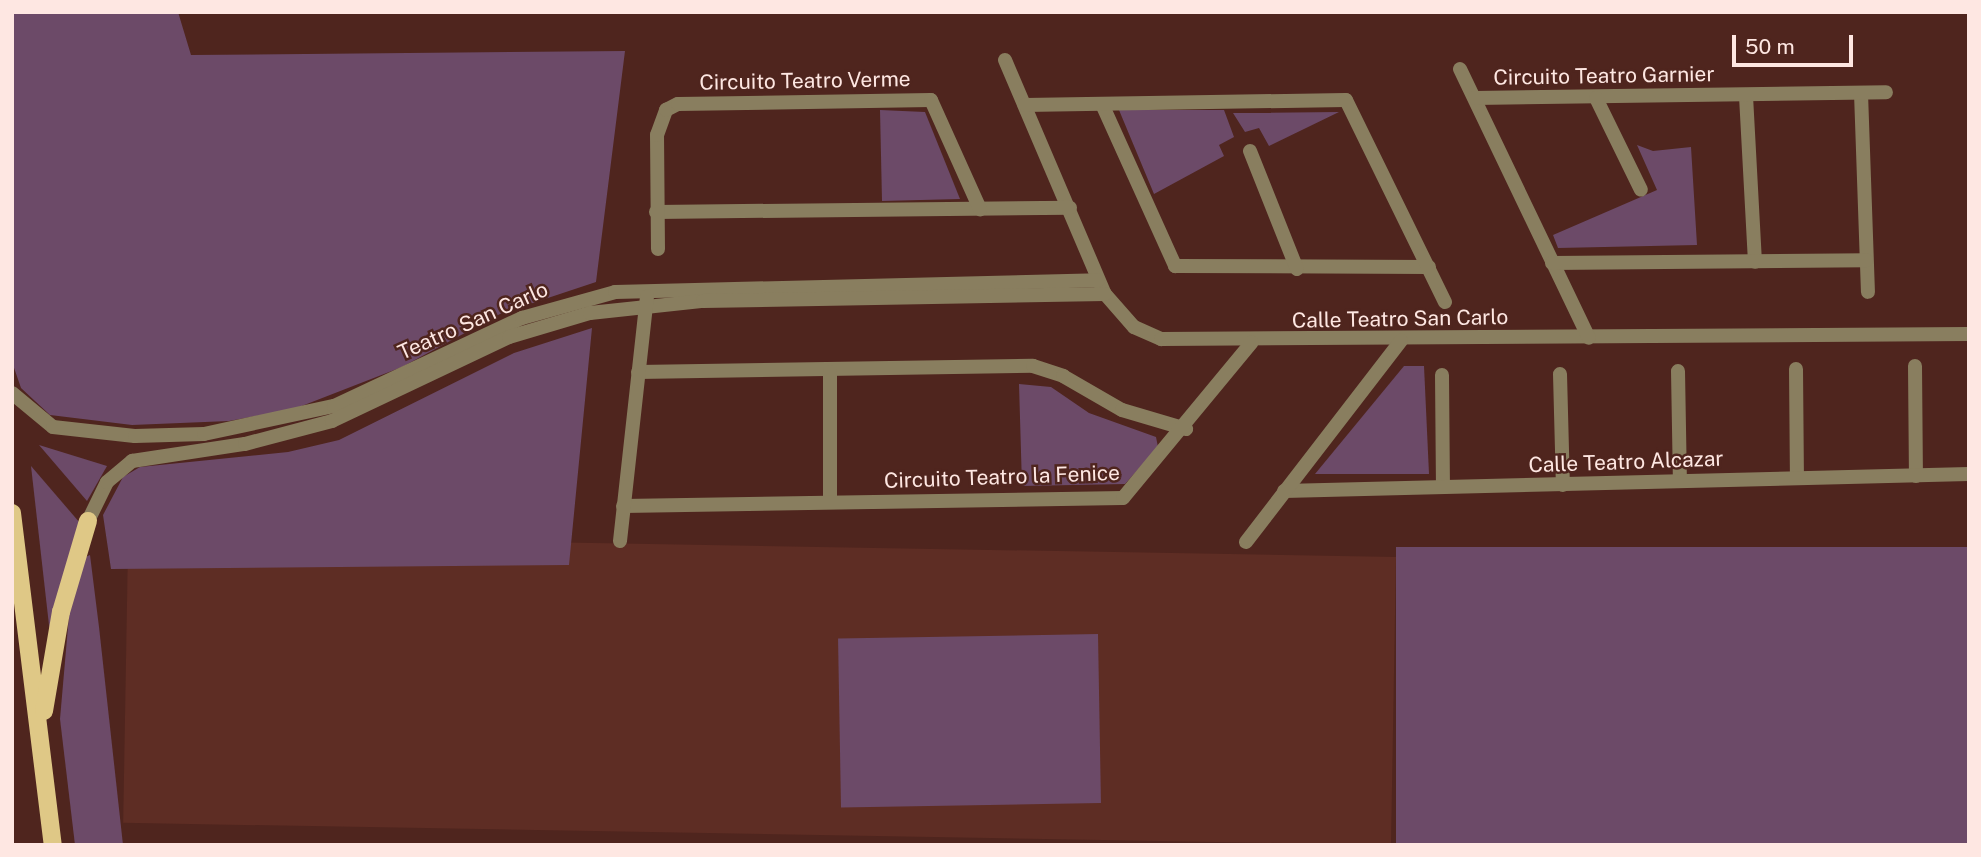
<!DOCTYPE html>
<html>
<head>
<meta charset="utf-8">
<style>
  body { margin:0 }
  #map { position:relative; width:1981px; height:857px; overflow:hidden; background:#4f251e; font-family:"Public Sans",sans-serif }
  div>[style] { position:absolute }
  .built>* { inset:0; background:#5e2d24; transform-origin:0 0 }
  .green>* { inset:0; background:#6c4a68; transform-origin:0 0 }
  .street>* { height:14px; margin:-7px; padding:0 7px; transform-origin:7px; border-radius:7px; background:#897e5f }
  .primary>* { height:18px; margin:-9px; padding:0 9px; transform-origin:9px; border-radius:9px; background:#dfc886 }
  span { translate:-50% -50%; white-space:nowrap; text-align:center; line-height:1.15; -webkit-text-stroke:5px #4f251e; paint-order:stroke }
  .street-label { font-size:21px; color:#fee7e2 }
  .frame { position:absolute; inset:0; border:14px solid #fee7e2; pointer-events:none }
  .scale { position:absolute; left:1732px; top:35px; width:121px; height:32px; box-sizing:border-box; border:4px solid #fee7e2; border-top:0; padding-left:9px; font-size:21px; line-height:24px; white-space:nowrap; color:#fee7e2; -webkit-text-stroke:5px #4f251e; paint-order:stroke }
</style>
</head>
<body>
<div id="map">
  <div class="built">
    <i style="left:1396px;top:557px;width:288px;height:1268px;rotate:91deg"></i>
  </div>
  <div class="green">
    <i style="clip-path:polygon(12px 12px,178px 12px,191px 55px,625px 51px,596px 282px,500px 314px,402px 367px,294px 409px,229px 421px,132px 425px,50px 415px,21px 388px,12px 362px)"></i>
    <i style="clip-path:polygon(880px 110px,925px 112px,960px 199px,882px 201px)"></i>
    <i style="clip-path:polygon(1119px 110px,1224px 110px,1234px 137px,1219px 145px,1224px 156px,1154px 194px)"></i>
    <i style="clip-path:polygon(1339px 112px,1269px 146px,1259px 128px,1245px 132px,1233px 113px)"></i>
    <i style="clip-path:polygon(1637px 145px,1653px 151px,1691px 147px,1697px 245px,1558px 248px,1553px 235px,1657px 190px)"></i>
    <i style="clip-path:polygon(592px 328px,569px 565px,111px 569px,103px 515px,123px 477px,140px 467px,288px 452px,339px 440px,514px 353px)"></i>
    <i style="clip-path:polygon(1404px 366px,1424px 366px,1429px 474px,1315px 474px)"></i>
    <i style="clip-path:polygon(1019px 384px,1051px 387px,1089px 413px,1156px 437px,1158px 447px,1125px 484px,1022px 486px)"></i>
    <i style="clip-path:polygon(39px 445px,107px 466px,87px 501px)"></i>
    <i style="clip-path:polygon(31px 466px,80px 523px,50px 634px)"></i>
    <i style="left:1969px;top:547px;width:298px;height:573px;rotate:90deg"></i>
    <i style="clip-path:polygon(90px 555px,99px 627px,123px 845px,75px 845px,60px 719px,70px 604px,83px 558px)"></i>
    <i style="left:1098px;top:634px;width:169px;height:260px;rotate:89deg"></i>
  </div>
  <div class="street">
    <i style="left:1005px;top:60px;width:254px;rotate:66.9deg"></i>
    <i style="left:1105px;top:294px;width:44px;rotate:48.7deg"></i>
    <i style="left:1134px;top:327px;width:30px;rotate:24deg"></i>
    <i style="left:1161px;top:339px;width:808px;rotate:-0.35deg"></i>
    <i style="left:1460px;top:69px;width:298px;rotate:64.4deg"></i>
    <i style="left:1861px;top:93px;width:199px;rotate:88deg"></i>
    <i style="left:1746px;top:96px;width:166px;rotate:86.9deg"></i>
    <i style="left:1475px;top:98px;width:411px;rotate:-0.8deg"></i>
    <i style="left:1596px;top:98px;width:102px;rotate:63.9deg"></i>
    <i style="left:1102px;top:104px;width:178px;rotate:65.7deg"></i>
    <i style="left:1175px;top:266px;width:254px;rotate:0.2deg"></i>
    <i style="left:1025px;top:105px;width:321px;rotate:-0.9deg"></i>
    <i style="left:1346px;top:100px;width:225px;rotate:63.9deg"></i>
    <i style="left:1250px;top:151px;width:127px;rotate:68.3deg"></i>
    <i style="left:656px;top:212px;width:414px;rotate:-0.6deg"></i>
    <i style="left:658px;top:249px;width:114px;rotate:-90.5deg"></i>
    <i style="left:657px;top:135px;width:27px;rotate:-70deg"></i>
    <i style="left:666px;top:110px;width:13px;rotate:-27deg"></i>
    <i style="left:678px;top:104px;width:253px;rotate:-0.9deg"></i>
    <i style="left:931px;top:100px;width:120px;rotate:65.8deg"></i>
    <i style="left:1552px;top:263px;width:314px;rotate:-0.5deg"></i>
    <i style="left:1915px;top:366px;width:110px;rotate:89.5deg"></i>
    <i style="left:1796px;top:369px;width:109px;rotate:89.5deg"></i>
    <i style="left:1678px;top:371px;width:110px;rotate:89deg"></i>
    <i style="left:638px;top:372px;width:395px;rotate:-0.9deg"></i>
    <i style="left:1033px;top:366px;width:32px;rotate:18deg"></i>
    <i style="left:1063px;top:376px;width:68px;rotate:30deg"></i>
    <i style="left:1122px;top:410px;width:67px;rotate:16.5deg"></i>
    <i style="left:830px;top:372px;width:130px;rotate:90deg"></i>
    <i style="left:1560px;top:374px;width:111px;rotate:88.5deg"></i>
    <i style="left:1442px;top:375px;width:112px;rotate:89.5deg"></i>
    <i style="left:12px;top:393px;width:53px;rotate:39.7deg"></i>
    <i style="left:53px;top:427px;width:82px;rotate:6.3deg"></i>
    <i style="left:135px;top:436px;width:69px;rotate:-1.7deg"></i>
    <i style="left:204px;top:434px;width:133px;rotate:-12.2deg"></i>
    <i style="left:334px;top:406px;width:208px;rotate:-25.1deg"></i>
    <i style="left:522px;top:318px;width:97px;rotate:-15.6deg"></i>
    <i style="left:615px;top:292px;width:483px;rotate:-1.4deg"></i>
    <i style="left:1284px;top:491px;width:685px;rotate:-1.42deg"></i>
    <i style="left:623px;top:506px;width:500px;rotate:-0.92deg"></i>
    <i style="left:1123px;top:498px;width:202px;rotate:-50.4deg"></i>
    <i style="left:88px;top:521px;width:43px;rotate:-64deg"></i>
    <i style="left:107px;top:482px;width:33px;rotate:-40deg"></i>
    <i style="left:132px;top:461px;width:114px;rotate:-8.6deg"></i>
    <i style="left:245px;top:444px;width:90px;rotate:-14.8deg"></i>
    <i style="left:332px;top:421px;width:196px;rotate:-25.4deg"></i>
    <i style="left:509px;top:337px;width:84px;rotate:-16.5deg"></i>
    <i style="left:590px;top:313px;width:114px;rotate:-6.1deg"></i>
    <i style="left:703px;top:301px;width:402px;rotate:-1deg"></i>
    <i style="left:620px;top:541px;width:246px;rotate:-83.7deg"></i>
    <i style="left:1246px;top:542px;width:254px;rotate:-52.4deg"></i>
  </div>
  <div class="primary">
    <i style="left:12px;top:513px;width:335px;rotate:83deg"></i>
    <i style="left:44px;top:711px;width:100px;rotate:-80.3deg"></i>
    <i style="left:61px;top:612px;width:95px;rotate:-73.5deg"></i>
  </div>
  <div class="street-label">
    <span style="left:1604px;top:76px;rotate:-1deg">Circuito Teatro Garnier</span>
    <span style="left:805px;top:81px;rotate:-1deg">Circuito Teatro Verme</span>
    <span style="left:1400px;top:319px;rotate:-1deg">Calle Teatro San Carlo</span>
    <span style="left:473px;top:321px;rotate:-24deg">Teatro San Carlo</span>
    <span style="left:1626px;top:462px;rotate:-2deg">Calle Teatro Alcazar</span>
    <span style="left:1002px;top:477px;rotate:-2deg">Circuito Teatro la Fenice</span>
  </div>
  <div class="frame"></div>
  <div class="scale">50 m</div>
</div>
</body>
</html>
